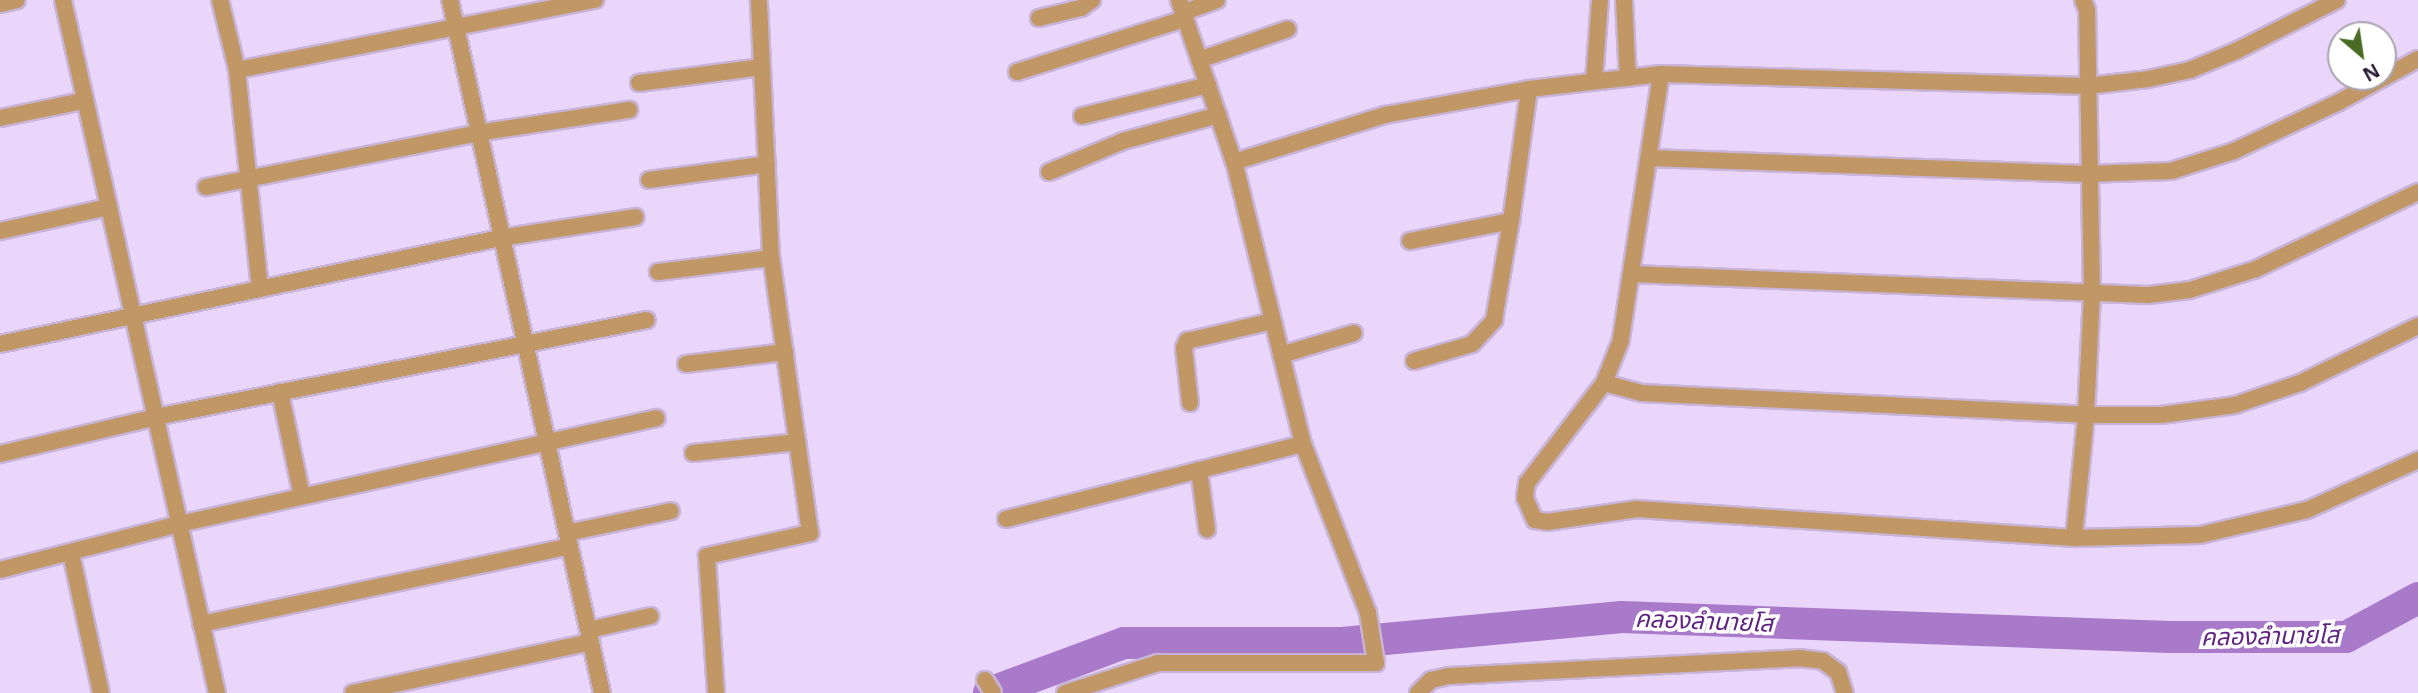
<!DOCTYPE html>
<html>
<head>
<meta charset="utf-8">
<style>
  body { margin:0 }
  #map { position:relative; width:2418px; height:693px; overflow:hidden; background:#ead5fb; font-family:"Noto Sans","Noto Sans Thai",sans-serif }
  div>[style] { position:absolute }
  .river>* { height:32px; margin:-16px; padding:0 16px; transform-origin:16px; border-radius:16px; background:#aa7aca }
  .roads { filter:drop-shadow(2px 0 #c8b4d7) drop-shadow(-2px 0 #c8b4d7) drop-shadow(0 2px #c8b4d7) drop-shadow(0 -2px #c8b4d7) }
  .minor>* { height:16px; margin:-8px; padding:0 8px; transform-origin:8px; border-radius:8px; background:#c19765 }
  span { translate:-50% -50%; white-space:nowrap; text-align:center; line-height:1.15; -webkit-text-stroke:7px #fff; paint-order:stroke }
  .water-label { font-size:24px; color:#602382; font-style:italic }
  .north { position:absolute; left:2327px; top:21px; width:70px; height:70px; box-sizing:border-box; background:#fff; border:2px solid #aaa5ae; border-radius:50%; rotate:151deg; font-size:19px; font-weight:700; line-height:28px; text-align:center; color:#2b1e35 }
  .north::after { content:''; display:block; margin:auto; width:24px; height:32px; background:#496b22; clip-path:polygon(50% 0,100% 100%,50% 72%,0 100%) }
</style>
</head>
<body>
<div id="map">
  <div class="river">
    <i style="left:989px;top:693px;width:144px;rotate:-20.3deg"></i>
    <i style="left:1124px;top:643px;width:218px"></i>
    <i style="left:1342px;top:643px;width:281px;rotate:-5.3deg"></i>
    <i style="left:1622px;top:617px;width:548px;rotate:2.09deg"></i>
    <i style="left:2170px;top:637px;width:176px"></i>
    <i style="left:2346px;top:637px;width:82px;rotate:-28.4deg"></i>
  </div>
  <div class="roads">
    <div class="minor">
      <i style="left:63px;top:0;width:710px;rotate:77.47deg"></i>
      <i style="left:220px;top:0;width:72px;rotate:76.3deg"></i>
      <i style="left:237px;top:70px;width:219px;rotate:84deg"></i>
      <i style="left:450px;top:0;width:709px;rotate:77.63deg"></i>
      <i style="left:1624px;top:0;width:78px;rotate:87.1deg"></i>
      <i style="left:0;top:4px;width:17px;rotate:-13deg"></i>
      <i style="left:1182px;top:13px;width:37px;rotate:-20deg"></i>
      <i style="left:1039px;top:18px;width:43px;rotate:-13.4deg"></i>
      <i style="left:1081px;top:8px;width:14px;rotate:-36deg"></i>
      <i style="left:1199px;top:60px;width:94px;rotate:-19.2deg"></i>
      <i style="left:237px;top:70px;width:365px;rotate:-11.1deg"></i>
      <i style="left:1017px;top:72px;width:175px;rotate:-17.6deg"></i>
      <i style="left:1661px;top:74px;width:269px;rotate:98.6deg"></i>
      <i style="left:1621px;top:340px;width:46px;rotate:111.6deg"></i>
      <i style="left:1604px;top:383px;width:126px;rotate:127.6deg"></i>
      <i style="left:1527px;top:483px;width:15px;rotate:98deg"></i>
      <i style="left:1525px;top:498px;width:24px;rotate:66deg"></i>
      <i style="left:1535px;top:520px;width:12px;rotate:9deg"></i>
      <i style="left:1547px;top:522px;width:91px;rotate:-8.2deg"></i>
      <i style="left:1637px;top:509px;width:438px;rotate:3.8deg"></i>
      <i style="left:2074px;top:538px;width:124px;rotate:-84.4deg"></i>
      <i style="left:2086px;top:415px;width:121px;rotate:-87.2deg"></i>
      <i style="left:2092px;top:294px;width:284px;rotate:-91deg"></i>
      <i style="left:2087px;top:10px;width:11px;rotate:-112deg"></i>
      <i style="left:1594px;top:81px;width:81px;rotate:-85.8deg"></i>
      <i style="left:639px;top:83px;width:124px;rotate:-7.4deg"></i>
      <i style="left:1082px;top:116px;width:130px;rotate:-13.8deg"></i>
      <i style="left:0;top:118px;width:85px;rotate:-11.6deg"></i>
      <i style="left:1650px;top:158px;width:438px;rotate:2.1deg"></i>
      <i style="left:2088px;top:174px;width:83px;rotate:-2.1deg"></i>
      <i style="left:2171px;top:171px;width:66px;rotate:-17.6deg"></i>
      <i style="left:2234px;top:151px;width:116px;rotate:-25deg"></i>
      <i style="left:2339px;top:102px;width:90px;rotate:-28.6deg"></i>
      <i style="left:1234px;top:162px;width:158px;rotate:-17.3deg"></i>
      <i style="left:1385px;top:115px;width:146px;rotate:-10.2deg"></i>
      <i style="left:1529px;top:89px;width:133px;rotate:-6.5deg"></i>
      <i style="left:1661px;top:74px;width:426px;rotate:1.6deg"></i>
      <i style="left:2087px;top:86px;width:61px;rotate:-6.5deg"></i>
      <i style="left:2148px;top:79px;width:43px;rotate:-12.1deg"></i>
      <i style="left:2190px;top:70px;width:50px;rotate:-22.4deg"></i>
      <i style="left:2236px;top:51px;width:113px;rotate:-26.8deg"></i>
      <i style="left:1049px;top:172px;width:80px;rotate:-22.7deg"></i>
      <i style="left:1123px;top:141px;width:99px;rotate:-15.2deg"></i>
      <i style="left:649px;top:180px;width:119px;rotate:-7.7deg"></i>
      <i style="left:206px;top:187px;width:277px;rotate:-11.2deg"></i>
      <i style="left:478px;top:133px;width:153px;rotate:-8.7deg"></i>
      <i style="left:0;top:231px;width:111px;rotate:-12.5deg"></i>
      <i style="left:1410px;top:241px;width:103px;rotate:-11.2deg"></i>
      <i style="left:658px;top:272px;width:114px;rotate:-7.1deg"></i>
      <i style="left:771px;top:258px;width:258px;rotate:-92.7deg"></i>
      <i style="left:1632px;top:274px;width:516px;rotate:2.33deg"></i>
      <i style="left:2148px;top:295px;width:42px;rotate:-6.8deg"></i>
      <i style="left:2190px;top:290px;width:69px;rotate:-17.7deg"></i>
      <i style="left:2256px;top:269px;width:179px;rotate:-25.4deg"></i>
      <i style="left:0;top:344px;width:511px;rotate:-11.97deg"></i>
      <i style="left:500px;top:238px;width:137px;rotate:-8.8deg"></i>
      <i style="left:1281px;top:355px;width:76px;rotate:-16.8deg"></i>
      <i style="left:1414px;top:361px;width:60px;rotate:-16.3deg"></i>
      <i style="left:1472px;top:344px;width:33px;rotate:-47deg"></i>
      <i style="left:1494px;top:320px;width:100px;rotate:-80.3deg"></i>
      <i style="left:1511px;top:221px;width:133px;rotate:-82.2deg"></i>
      <i style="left:686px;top:364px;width:100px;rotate:-6.9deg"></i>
      <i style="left:1604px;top:383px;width:38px;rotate:15deg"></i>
      <i style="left:1641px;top:393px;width:446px;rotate:2.8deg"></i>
      <i style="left:2086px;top:415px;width:75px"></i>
      <i style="left:2161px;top:415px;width:75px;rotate:-7.7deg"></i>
      <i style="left:2235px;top:405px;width:69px;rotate:-18.7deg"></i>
      <i style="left:2300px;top:383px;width:131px;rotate:-25.8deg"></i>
      <i style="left:280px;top:392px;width:106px;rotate:78.1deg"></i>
      <i style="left:1190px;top:403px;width:55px;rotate:-96.2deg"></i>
      <i style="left:1184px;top:348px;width:8px;rotate:-67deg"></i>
      <i style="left:1187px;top:341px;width:88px;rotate:-13.1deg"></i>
      <i style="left:693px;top:453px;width:105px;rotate:-6deg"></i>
      <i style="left:0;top:454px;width:160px;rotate:-13.3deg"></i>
      <i style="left:156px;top:417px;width:500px;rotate:-11.18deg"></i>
      <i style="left:1199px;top:470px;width:60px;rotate:82.3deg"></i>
      <i style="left:1006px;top:519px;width:306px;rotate:-14.2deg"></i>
      <i style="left:567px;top:533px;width:106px;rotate:-11.9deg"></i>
      <i style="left:2074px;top:538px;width:126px;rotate:-1.4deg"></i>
      <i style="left:2200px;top:535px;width:110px;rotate:-13.2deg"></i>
      <i style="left:2307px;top:510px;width:122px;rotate:-24.2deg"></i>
      <i style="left:71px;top:553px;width:143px;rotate:77.9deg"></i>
      <i style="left:0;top:570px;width:185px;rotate:-14.4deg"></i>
      <i style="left:179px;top:524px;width:489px;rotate:-12.5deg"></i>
      <i style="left:201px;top:624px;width:377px;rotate:-11.9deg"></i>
      <i style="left:589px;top:630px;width:63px;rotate:-12.9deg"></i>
      <i style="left:985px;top:680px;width:15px;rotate:58deg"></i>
      <i style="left:353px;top:693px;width:243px;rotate:-12.1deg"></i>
      <i style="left:716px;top:693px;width:137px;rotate:-93.8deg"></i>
      <i style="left:707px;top:556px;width:106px;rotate:-12.6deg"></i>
      <i style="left:810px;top:533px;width:281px;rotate:-98deg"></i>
      <i style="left:1065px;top:693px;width:98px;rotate:-17.9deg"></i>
      <i style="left:1158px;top:663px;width:218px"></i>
      <i style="left:1376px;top:663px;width:51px;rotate:-99.1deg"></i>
      <i style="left:1368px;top:613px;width:181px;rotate:-111deg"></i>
      <i style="left:1303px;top:444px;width:290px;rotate:-103.7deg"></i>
      <i style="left:1234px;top:162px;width:171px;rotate:-108.8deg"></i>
      <i style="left:1418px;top:693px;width:18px;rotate:-45deg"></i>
      <i style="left:1431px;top:680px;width:18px;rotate:-13deg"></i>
      <i style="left:1449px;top:676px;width:350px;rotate:-2.9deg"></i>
      <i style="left:1799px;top:658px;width:24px;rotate:7deg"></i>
      <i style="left:1823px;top:661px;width:19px;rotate:36deg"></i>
      <i style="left:1838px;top:672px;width:22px;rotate:72deg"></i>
    </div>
  </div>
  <div class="water-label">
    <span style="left:1704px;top:620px;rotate:2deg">คลองลำนายโส</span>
    <span style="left:2270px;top:635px;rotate:-1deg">คลองลำนายโส</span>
  </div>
  <div class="north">N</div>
</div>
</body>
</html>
